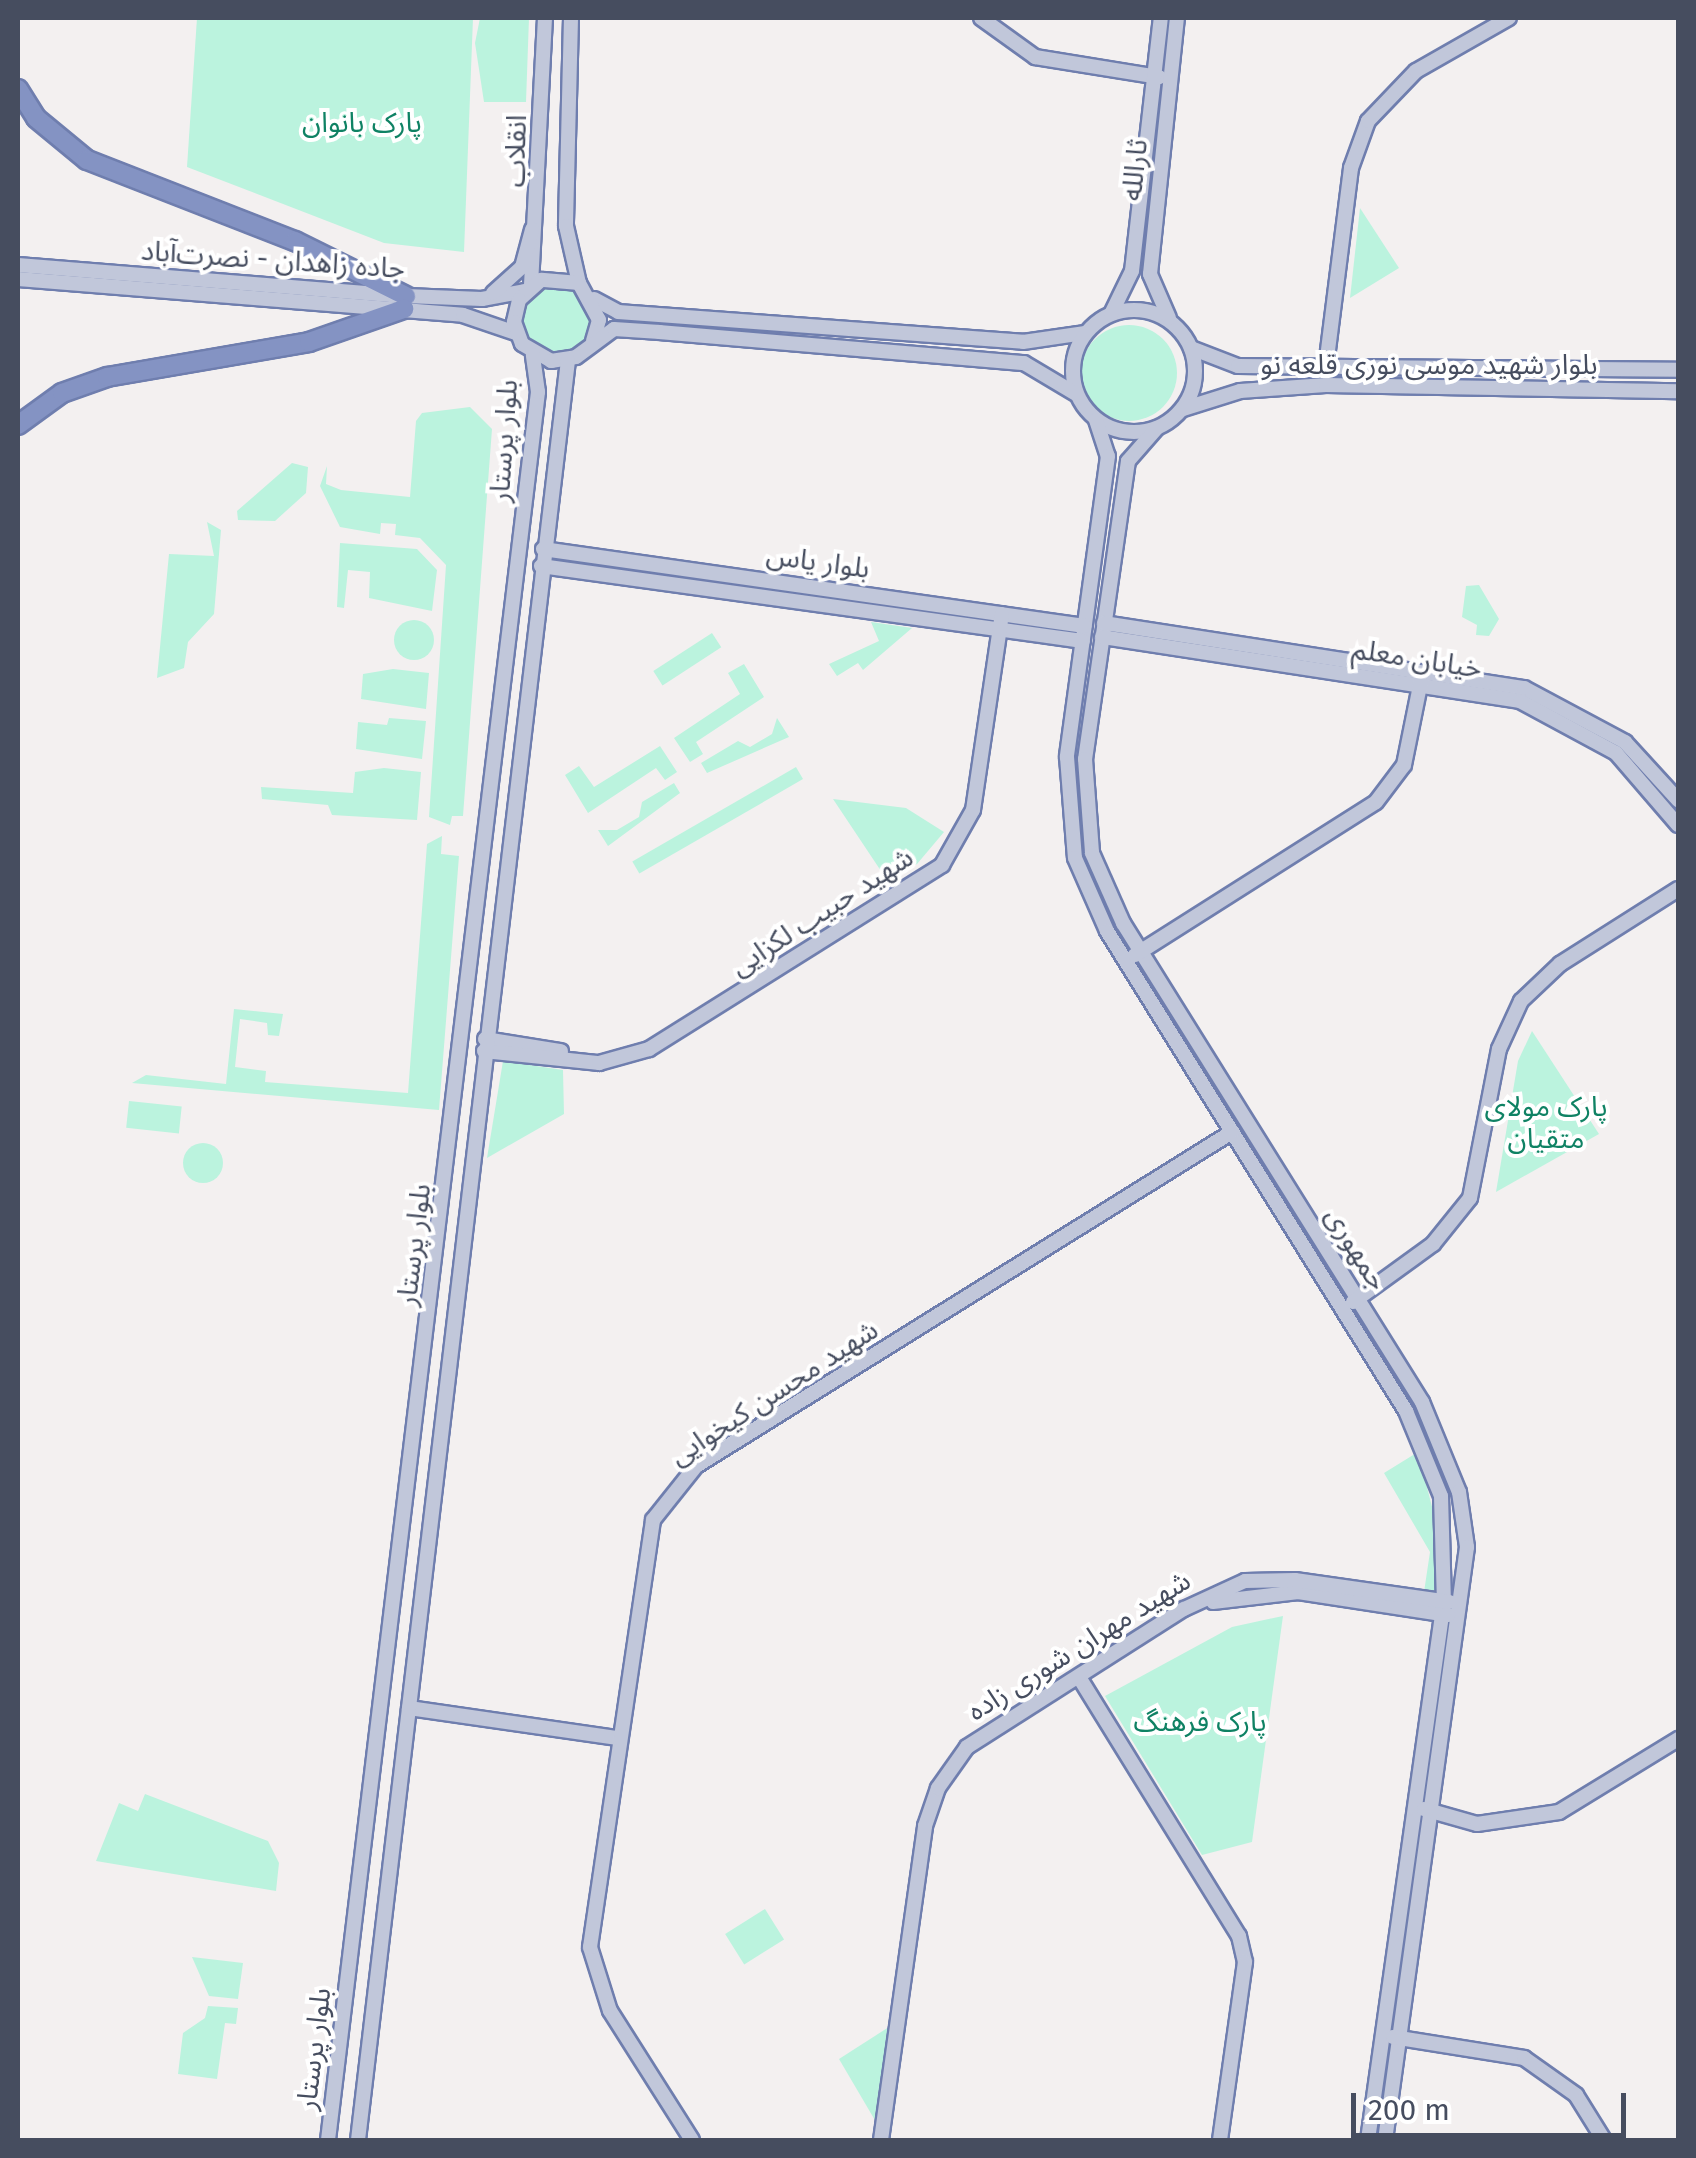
<!DOCTYPE html>
<html>
<head>
<meta charset="utf-8">
<style>
  body { margin:0 }
  #map { position:relative; width:1696px; height:2158px; overflow:hidden; background:#f3f0f0; font-family:"Fira Sans","Noto Sans Arabic",sans-serif }
  div>[style] { position:absolute }
  .green>* { inset:0; background:#bbf3de; transform-origin:0 0 }
  .round { border-radius:50% }
  .roads { filter:drop-shadow(2px 0 #6f7eae) drop-shadow(-2px 0 #6f7eae) drop-shadow(0 2px #6f7eae) drop-shadow(0 -2px #6f7eae) }
  .secondary>* { height:14px; margin:-7px; padding:0 7px; transform-origin:7px; border-radius:7px; background:#c1c7da }
  .secondary>.ring { margin:-7px; padding:0; box-sizing:content-box; background:none; border:14px solid #c1c7da; border-radius:50% }
  .highway>* { height:18px; margin:-9px; padding:0 9px; transform-origin:9px; border-radius:9px; background:#8493c3 }
  span { translate:-50% -50%; white-space:nowrap; text-align:center; line-height:1.15; -webkit-text-stroke:8px #fff; paint-order:stroke }
  .park-label { font-size:28px; color:#0f8264 }
  .street-label { font-size:28px; color:#464d5f }
  .frame { position:absolute; inset:0; border:20px solid #464d5f; pointer-events:none }
  .scale { position:absolute; left:1351px; top:2093px; width:275px; height:45px; box-sizing:border-box; border:5px solid #464d5f; border-top:0; padding-left:12px; font-size:30px; line-height:35px; white-space:nowrap; color:#464d5f; -webkit-text-stroke:8px #fff; paint-order:stroke }
</style>
</head>
<body>
<div id="map">
  <div class="green">
    <i style="clip-path:polygon(197px 18px,473px 18px,464px 252px,384px 243px,187px 167px)"></i>
    <i style="clip-path:polygon(480px 18px,529px 18px,526px 102px,484px 102px,475px 43px)"></i>
    <i style="clip-path:polygon(1360px 208px,1399px 268px,1350px 298px)"></i>
    <i class="round" style="left:522px;top:286px;width:68px;height:68px"></i>
    <i class="round" style="left:1081px;top:325px;width:96px;height:96px"></i>
    <i style="clip-path:polygon(470px 407px,492px 429px,463px 816px,452px 816px,450px 825px,429px 817px,446px 565px,420px 538px,395px 535px,396px 524px,381px 523px,380px 534px,340px 527px,320px 486px,327px 466px,326px 484px,341px 490px,410px 497px,416px 421px,422px 413px)"></i>
    <i style="clip-path:polygon(292px 463px,308px 467px,306px 493px,275px 521px,238px 520px,237px 511px)"></i>
    <i style="clip-path:polygon(207px 522px,221px 530px,214px 614px,188px 642px,184px 668px,157px 678px,169px 554px,214px 556px)"></i>
    <i style="clip-path:polygon(340px 543px,417px 549px,437px 570px,432px 611px,369px 598px,370px 572px,348px 570px,344px 608px,337px 607px)"></i>
    <i style="clip-path:polygon(1479px 585px,1499px 619px,1489px 636px,1476px 635px,1477px 625px,1462px 617px,1466px 586px)"></i>
    <i class="round" style="left:394px;top:620px;width:40px;height:40px"></i>
    <i style="clip-path:polygon(871px 622px,912px 628px,863px 670px,858px 663px,837px 676px,829px 664px,879px 641px)"></i>
    <i style="left:712px;top:633px;width:17px;height:70px;rotate:57deg"></i>
    <i style="clip-path:polygon(744px 664px,764px 697px,696px 742px,703px 754px,690px 762px,674px 738px,740px 694px,728px 673px)"></i>
    <i style="clip-path:polygon(393px 669px,429px 673px,426px 709px,361px 699px,363px 674px)"></i>
    <i style="clip-path:polygon(389px 718px,426px 721px,422px 759px,356px 749px,358px 722px,387px 725px)"></i>
    <i style="clip-path:polygon(777px 718px,789px 737px,707px 773px,701px 763px,738px 741px,750px 747px,772px 734px)"></i>
    <i style="clip-path:polygon(660px 746px,677px 772px,665px 780px,656px 768px,588px 813px,565px 775px,579px 766px,594px 787px)"></i>
    <i style="left:796px;top:767px;width:14px;height:189px;rotate:60deg"></i>
    <i style="clip-path:polygon(384px 768px,421px 772px,417px 820px,332px 815px,328px 805px,262px 799px,261px 787px,353px 793px,355px 772px)"></i>
    <i style="clip-path:polygon(674px 783px,680px 793px,608px 846px,598px 830px,617px 830px,639px 817px,642px 802px)"></i>
    <i style="clip-path:polygon(833px 799px,906px 808px,944px 832px,917px 864px,885px 877px)"></i>
    <i style="clip-path:polygon(442px 836px,441px 854px,459px 856px,439px 1110px,132px 1083px,146px 1075px,226px 1084px,234px 1009px,283px 1014px,279px 1036px,268px 1035px,267px 1023px,240px 1019px,235px 1067px,266px 1071px,265px 1082px,408px 1093px,427px 844px)"></i>
    <i style="clip-path:polygon(1532px 1031px,1599px 1134px,1496px 1192px,1518px 1061px)"></i>
    <i style="clip-path:polygon(503px 1061px,563px 1070px,564px 1114px,487px 1158px)"></i>
    <i style="left:129px;top:1101px;width:53px;height:27px;rotate:6deg"></i>
    <i class="round" style="left:183px;top:1143px;width:40px;height:40px"></i>
    <i style="clip-path:polygon(1418px 1452px,1441px 1542px,1436px 1592px,1424px 1592px,1430px 1552px,1384px 1473px)"></i>
    <i style="clip-path:polygon(1283px 1616px,1252px 1842px,1202px 1855px,1105px 1696px,1232px 1627px)"></i>
    <i style="clip-path:polygon(145px 1794px,268px 1841px,279px 1863px,276px 1891px,96px 1861px,119px 1803px,138px 1811px)"></i>
    <i style="left:765px;top:1909px;width:36px;height:47px;rotate:58deg"></i>
    <i style="clip-path:polygon(192px 1957px,243px 1963px,238px 1999px,209px 1996px)"></i>
    <i style="clip-path:polygon(208px 2006px,238px 2008px,236px 2024px,225px 2023px,217px 2079px,178px 2074px,183px 2033px,205px 2018px)"></i>
    <i style="clip-path:polygon(892px 2025px,876px 2122px,839px 2059px)"></i>
  </div>
  <div class="roads">
    <div class="secondary">
      <i style="left:571px;top:18px;width:208px;rotate:91.4deg"></i>
      <i style="left:566px;top:226px;width:58px;rotate:77.2deg"></i>
      <i style="left:981px;top:18px;width:67px;rotate:35.8deg"></i>
      <i style="left:1035px;top:57px;width:126px;rotate:9.2deg"></i>
      <i style="left:18px;top:265px;width:389px;rotate:4.6deg"></i>
      <i style="left:406px;top:296px;width:76px;rotate:2.3deg"></i>
      <i style="left:482px;top:299px;width:44px;rotate:-10.5deg"></i>
      <i style="left:18px;top:279px;width:446px;rotate:4.6deg"></i>
      <i style="left:463px;top:315px;width:56px;rotate:18.8deg"></i>
      <i style="left:531px;top:285px;width:267px;rotate:-87deg"></i>
      <i style="left:493px;top:293px;width:39px;rotate:-42deg"></i>
      <i style="left:522px;top:267px;width:39px;rotate:-75deg"></i>
      <i style="left:594px;top:299px;width:27px;rotate:28deg"></i>
      <i style="left:618px;top:312px;width:406px;rotate:4.2deg"></i>
      <i style="left:1023px;top:342px;width:63px;rotate:-8.3deg"></i>
      <i class="ring" style="left:1073px;top:310px;width:108px;height:108px"></i>
      <i style="left:1111px;top:314px;width:48px;rotate:-64deg"></i>
      <i style="left:1132px;top:271px;width:255px;rotate:-83.5deg"></i>
      <i style="left:1169px;top:318px;width:48px;rotate:-113.4deg"></i>
      <i style="left:1150px;top:274px;width:257px;rotate:-84deg"></i>
      <i style="left:593px;top:341px;width:22px;rotate:-74deg"></i>
      <i style="left:599px;top:320px;width:42px;rotate:-118.4deg"></i>
      <i style="left:579px;top:283px;width:38px;rotate:-175deg"></i>
      <i style="left:541px;top:280px;width:30px;rotate:138deg"></i>
      <i style="left:519px;top:300px;width:23px;rotate:103deg"></i>
      <i style="left:514px;top:322px;width:23px;rotate:70deg"></i>
      <i style="left:522px;top:344px;width:34px;rotate:30deg"></i>
      <i style="left:551px;top:361px;width:25px;rotate:-9deg"></i>
      <i style="left:576px;top:357px;width:47px;rotate:-36.4deg"></i>
      <i style="left:614px;top:329px;width:46px;rotate:3.7deg"></i>
      <i style="left:660px;top:332px;width:365px;rotate:4.9deg"></i>
      <i style="left:1024px;top:363px;width:61px;rotate:30.8deg"></i>
      <i style="left:1191px;top:348px;width:50px;rotate:21deg"></i>
      <i style="left:1238px;top:366px;width:440px;rotate:0.5deg"></i>
      <i style="left:1326px;top:366px;width:200px;rotate:-82.8deg"></i>
      <i style="left:1351px;top:168px;width:50px;rotate:-70.1deg"></i>
      <i style="left:1368px;top:121px;width:69px;rotate:-46.2deg"></i>
      <i style="left:1416px;top:71px;width:107px;rotate:-29.7deg"></i>
      <i style="left:1183px;top:409px;width:60px;rotate:-17.5deg"></i>
      <i style="left:1240px;top:391px;width:86px;rotate:-4deg"></i>
      <i style="left:1326px;top:385px;width:352px;rotate:1deg"></i>
      <i style="left:1096px;top:420px;width:38px;rotate:72deg"></i>
      <i style="left:1108px;top:456px;width:304px;rotate:97.8deg"></i>
      <i style="left:1067px;top:757px;width:101px;rotate:85.5deg"></i>
      <i style="left:1075px;top:858px;width:80px;rotate:66.3deg"></i>
      <i style="left:1107px;top:931px;width:566px;rotate:58.08deg"></i>
      <i style="left:1406px;top:1411px;width:92px;rotate:67.6deg"></i>
      <i style="left:1441px;top:1496px;width:105px;rotate:88.4deg"></i>
      <i style="left:1444px;top:1601px;width:544px;rotate:98.03deg"></i>
      <i style="left:1157px;top:428px;width:44px;rotate:131.3deg"></i>
      <i style="left:1128px;top:461px;width:301px;rotate:98.2deg"></i>
      <i style="left:1085px;top:759px;width:94px;rotate:85.7deg"></i>
      <i style="left:1092px;top:853px;width:77px;rotate:66.1deg"></i>
      <i style="left:1123px;top:923px;width:565px;rotate:58.03deg"></i>
      <i style="left:1422px;top:1402px;width:97px;rotate:67.7deg"></i>
      <i style="left:1459px;top:1492px;width:56px;rotate:81.7deg"></i>
      <i style="left:1467px;top:1547px;width:599px;rotate:97.87deg"></i>
      <i style="left:543px;top:549px;width:547px;rotate:8.09deg"></i>
      <i style="left:541px;top:566px;width:547px;rotate:7.88deg"></i>
      <i style="left:1104px;top:623px;width:425px;rotate:8.8deg"></i>
      <i style="left:1524px;top:688px;width:115px;rotate:28.1deg"></i>
      <i style="left:1625px;top:742px;width:79px;rotate:47.6deg"></i>
      <i style="left:1102px;top:637px;width:423px;rotate:8.7deg"></i>
      <i style="left:1520px;top:701px;width:109px;rotate:28.4deg"></i>
      <i style="left:1616px;top:753px;width:95px;rotate:49.3deg"></i>
      <i style="left:1135px;top:955px;width:285px;rotate:-32.4deg"></i>
      <i style="left:1376px;top:802px;width:46px;rotate:-52.9deg"></i>
      <i style="left:1404px;top:765px;width:91px;rotate:-78.6deg"></i>
      <i style="left:485px;top:1039px;width:77px;rotate:9deg"></i>
      <i style="left:484px;top:1051px;width:116px;rotate:6deg"></i>
      <i style="left:599px;top:1063px;width:52px;rotate:-15.6deg"></i>
      <i style="left:649px;top:1049px;width:346px;rotate:-32.1deg"></i>
      <i style="left:942px;top:865px;width:63px;rotate:-60.6deg"></i>
      <i style="left:973px;top:810px;width:198px;rotate:-81.6deg"></i>
      <i style="left:1353px;top:1302px;width:99px;rotate:-35.9deg"></i>
      <i style="left:1433px;top:1244px;width:59px;rotate:-51.2deg"></i>
      <i style="left:1470px;top:1198px;width:152px;rotate:-79deg"></i>
      <i style="left:1499px;top:1049px;width:53px;rotate:-65.4deg"></i>
      <i style="left:1521px;top:1001px;width:54px;rotate:-43.5deg"></i>
      <i style="left:1560px;top:964px;width:140px;rotate:-32.4deg"></i>
      <i style="left:1213px;top:1602px;width:86px;rotate:-6.7deg"></i>
      <i style="left:1298px;top:1592px;width:152px;rotate:8.7deg"></i>
      <i style="left:1082px;top:1682px;width:299px;rotate:58.3deg"></i>
      <i style="left:1239px;top:1936px;width:27px;rotate:77deg"></i>
      <i style="left:1245px;top:1962px;width:180px;rotate:98deg"></i>
      <i style="left:409px;top:1708px;width:211px;rotate:8.2deg"></i>
      <i style="left:1424px;top:1809px;width:55px;rotate:15.8deg"></i>
      <i style="left:1477px;top:1824px;width:83px;rotate:-8.3deg"></i>
      <i style="left:1559px;top:1812px;width:140px;rotate:-31.5deg"></i>
      <i style="left:1393px;top:2037px;width:133px;rotate:9.1deg"></i>
      <i style="left:1524px;top:2058px;width:64px;rotate:35.4deg"></i>
      <i style="left:1576px;top:2095px;width:53px;rotate:58.1deg"></i>
      <i style="left:328px;top:2140px;width:1761px;rotate:-83.15deg"></i>
      <i style="left:538px;top:392px;width:37px;rotate:-98deg"></i>
      <i style="left:358px;top:2140px;width:1792px;rotate:-83.27deg"></i>
      <i style="left:692px;top:2140px;width:153px;rotate:-122.4deg"></i>
      <i style="left:610px;top:2011px;width:67px;rotate:-107.4deg"></i>
      <i style="left:590px;top:1947px;width:432px;rotate:-81.6deg"></i>
      <i style="left:653px;top:1520px;width:69px;rotate:-51.5deg"></i>
      <i style="left:696px;top:1466px;width:632px;rotate:-31.93deg"></i>
      <i style="left:881px;top:2140px;width:317px;rotate:-82deg"></i>
      <i style="left:925px;top:1826px;width:40px;rotate:-71.1deg"></i>
      <i style="left:938px;top:1788px;width:50px;rotate:-54.7deg"></i>
      <i style="left:967px;top:1747px;width:257px;rotate:-32.5deg"></i>
      <i style="left:1184px;top:1609px;width:67px;rotate:-24.7deg"></i>
      <i style="left:1245px;top:1581px;width:50px;rotate:-1.1deg"></i>
      <i style="left:1295px;top:1580px;width:156px;rotate:8.1deg"></i>
    </div>
    <div class="highway">
      <i style="left:18px;top:89px;width:34px;rotate:58deg"></i>
      <i style="left:36px;top:118px;width:66px;rotate:39.5deg"></i>
      <i style="left:87px;top:160px;width:223px;rotate:21.3deg"></i>
      <i style="left:295px;top:241px;width:124px;rotate:26.4deg"></i>
      <i style="left:18px;top:425px;width:54px;rotate:-36deg"></i>
      <i style="left:62px;top:393px;width:48px;rotate:-19.6deg"></i>
      <i style="left:107px;top:377px;width:205px;rotate:-9.8deg"></i>
      <i style="left:309px;top:342px;width:101px;rotate:-19.2deg"></i>
    </div>
  </div>
  <div class="park-label">
    <span style="left:362px;top:123px">پارک بانوان</span>
    <span style="left:1546px;top:1123px">پارک مولای<br>متقیان</span>
    <span style="left:1200px;top:1722px">پارک فرهنگ</span>
  </div>
  <div class="street-label">
    <span style="left:516px;top:151px;rotate:-88deg">انقلاب</span>
    <span style="left:1135px;top:170px;rotate:-84deg">ثارالله</span>
    <span style="left:273px;top:260px;rotate:4deg">جاده زاهدان - نصرت‌آباد</span>
    <span style="left:1429px;top:365px">بلوار شهید موسی نوری قلعه نو</span>
    <span style="left:504px;top:441px;rotate:-86deg">بلوار پرستار</span>
    <span style="left:818px;top:562px;rotate:8deg">بلوار یاس</span>
    <span style="left:1417px;top:659px;rotate:9deg">خیابان معلم</span>
    <span style="left:822px;top:912px;rotate:-33deg">شهید حبیب لکزایی</span>
    <span style="left:414px;top:1245px;rotate:-83deg">بلوار پرستار</span>
    <span style="left:1356px;top:1249px;rotate:58deg">جمهوری</span>
    <span style="left:774px;top:1393px;rotate:-33deg">شهید محسن کیخوایی</span>
    <span style="left:1079px;top:1646px;rotate:-32deg">شهید مهران شوری زاده</span>
    <span style="left:314px;top:2049px;rotate:-83deg">بلوار پرستار</span>
  </div>
  <div class="frame"></div>
  <div class="scale">200 m</div>
</div>
</body>
</html>
